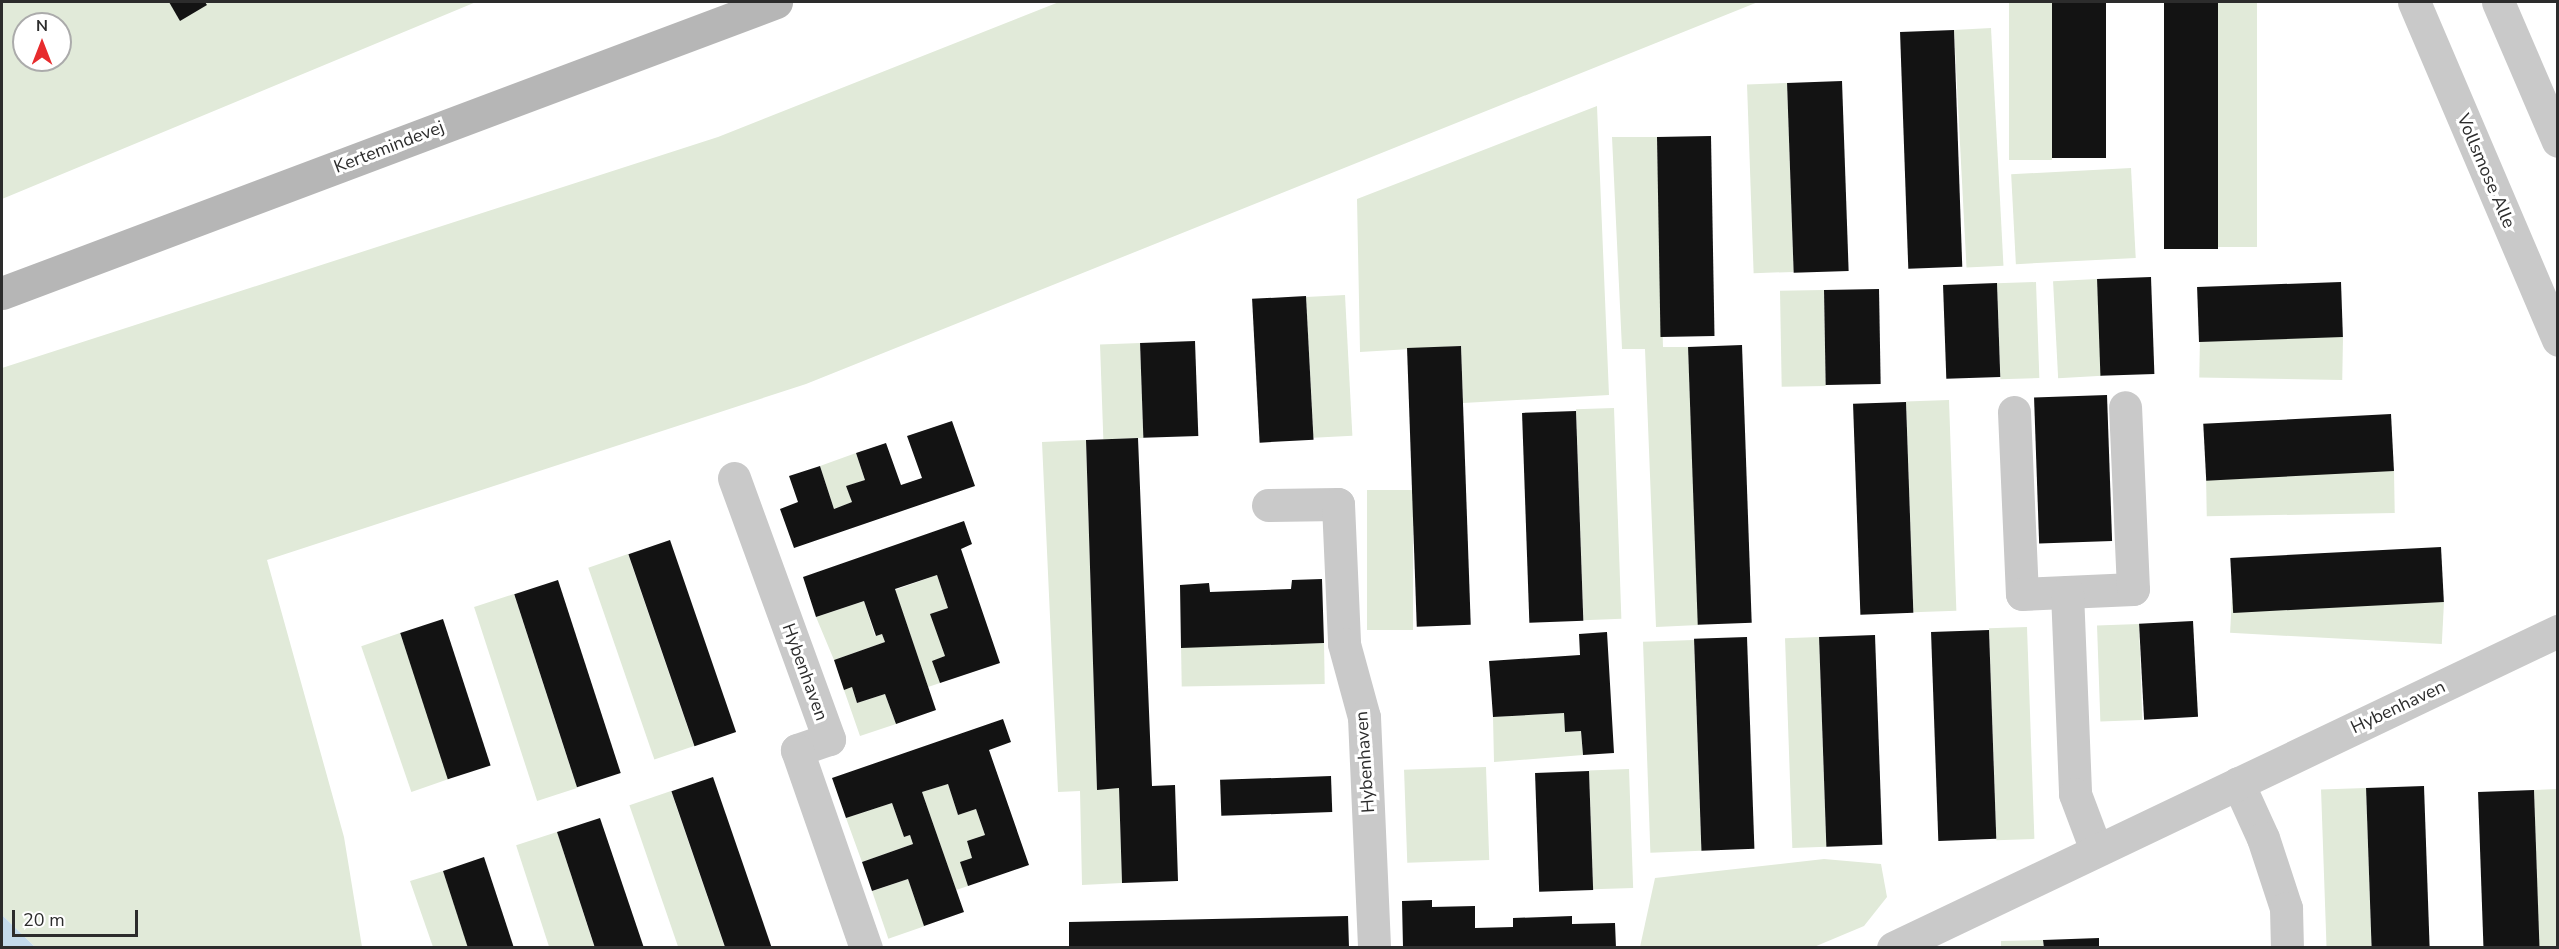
<!DOCTYPE html>
<html>
<head>
<meta charset="utf-8">
<style>
  body { margin:0 }
  #map { position:relative; width:2559px; height:949px; overflow:hidden; background:#fff; font-family:"Nunito Sans",sans-serif }
  div>[style] { position:absolute }
  .green>* { inset:0; background:#e1ead9; transform-origin:0 0 }
  .water>* { inset:0; background:#c4daeb }
  .building>* { inset:0; background:#131313; transform-origin:0 0 }
  .minor>* { height:33px; margin:-16.5px; padding:0 16.5px; transform-origin:16.5px; border-radius:16.5px; background:#c9c9c9 }
  .tertiary>* { height:33px; margin:-16.5px; padding:0 16.5px; transform-origin:16.5px; border-radius:16.5px; background:#c9c9c9 }
  .secondary>* { height:33px; margin:-16.5px; padding:0 16.5px; transform-origin:16.5px; border-radius:16.5px; background:#b6b6b6 }
  span { translate:-50% -50%; white-space:nowrap; text-align:center; line-height:1.15; -webkit-text-stroke:6px #fff; paint-order:stroke }
  .street-label { font-size:18px; color:#2c2c2c }
  .frame { position:absolute; inset:0; border:3px solid #2c2c2c; pointer-events:none }
  .north { position:absolute; left:12px; top:12px; width:60px; height:60px; box-sizing:border-box; background:#fff; border:2px solid #ababab; border-radius:50%; rotate:0deg; font-size:16px; font-weight:700; line-height:24px; text-align:center; color:#2c2c2c }
  .north::after { content:''; display:block; margin:auto; width:21px; height:27px; background:#e72b2d; clip-path:polygon(50% 0,100% 100%,50% 72%,0 100%) }
  .scale { position:absolute; left:12px; top:910px; width:126px; height:27px; box-sizing:border-box; border:3px solid #2c2c2c; border-top:0; padding-left:8px; font-size:18px; line-height:21px; white-space:nowrap; color:#2c2c2c; -webkit-text-stroke:4px #fff; paint-order:stroke }
</style>
</head>
<body>
<div id="map">
  <div class="green">
    <i style="clip-path:polygon(evenodd,2px 2px,476px 2px,2px 199px,2px 2px,24px 24px,60px 24px,60px 60px,24px 60px,24px 24px)"></i>
    <i style="clip-path:polygon(1059px 2px,1758px 2px,806px 384px,267px 560px,344px 837px,362px 947px,35px 947px,2px 915px,2px 368px,718px 137px)"></i>
    <i style="left:2009px;top:2px;width:43px;height:158px"></i>
    <i style="left:2218px;top:2px;width:39px;height:245px"></i>
    <i style="left:1991px;top:28px;width:238px;height:37px;rotate:87deg"></i>
    <i style="left:1787px;top:83px;width:189px;height:40px;rotate:88deg"></i>
    <i style="clip-path:polygon(1597px 106px,1609px 395px,1463px 403px,1461px 346px,1360px 352px,1357px 199px)"></i>
    <i style="clip-path:polygon(1612px 137px,1657px 137px,1663px 347px,1688px 347px,1699px 625px,1656px 627px,1645px 349px,1622px 349px)"></i>
    <i style="left:2131px;top:168px;width:90px;height:120px;rotate:87deg"></i>
    <i style="left:2097px;top:279px;width:97px;height:44px;rotate:87deg"></i>
    <i style="left:2036px;top:282px;width:96px;height:39px;rotate:88deg"></i>
    <i style="left:1824px;top:290px;width:96px;height:44px;rotate:89deg"></i>
    <i style="left:1345px;top:295px;width:141px;height:39px;rotate:87deg"></i>
    <i style="left:2343px;top:337px;width:43px;height:143px;rotate:91deg"></i>
    <i style="left:1140px;top:343px;width:95px;height:40px;rotate:88deg"></i>
    <i style="left:1949px;top:400px;width:211px;height:43px;rotate:88deg"></i>
    <i style="left:1614px;top:408px;width:211px;height:38px;rotate:88deg"></i>
    <i style="clip-path:polygon(1086px 440px,1097px 789px,1119px 788px,1122px 883px,1082px 885px,1080px 791px,1058px 792px,1042px 442px)"></i>
    <i style="clip-path:polygon(856px 453px,865px 480px,847px 486px,852px 502px,834px 509px,820px 466px)"></i>
    <i style="left:2394px;top:471px;width:42px;height:188px;rotate:89deg"></i>
    <i style="left:1367px;top:490px;width:46px;height:140px"></i>
    <i style="left:628px;top:554px;width:203px;height:42px;rotate:71deg"></i>
    <i style="clip-path:polygon(937px 575px,948px 608px,931px 614px,945px 656px,933px 661px,940px 683px,928px 687px,895px 590px)"></i>
    <i style="left:514px;top:594px;width:204px;height:42px;rotate:72deg"></i>
    <i style="clip-path:polygon(864px 601px,875px 636px,882px 634px,885px 642px,834px 660px,816px 617px)"></i>
    <i style="left:2444px;top:602px;width:42px;height:212px;rotate:93deg"></i>
    <i style="left:2139px;top:624px;width:96px;height:42px;rotate:88deg"></i>
    <i style="left:2027px;top:627px;width:212px;height:38px;rotate:88deg"></i>
    <i style="left:400px;top:633px;width:154px;height:41px;rotate:71deg"></i>
    <i style="left:1819px;top:637px;width:210px;height:34px;rotate:88deg"></i>
    <i style="left:1694px;top:640px;width:211px;height:51px;rotate:88deg"></i>
    <i style="left:1324px;top:643px;width:41px;height:143px;rotate:89deg"></i>
    <i style="clip-path:polygon(852px 687px,857px 703px,885px 694px,896px 724px,860px 736px,844px 690px)"></i>
    <i style="clip-path:polygon(1564px 713px,1566px 732px,1581px 731px,1583px 755px,1494px 762px,1493px 717px)"></i>
    <i style="left:1486px;top:767px;width:93px;height:82px;rotate:88deg"></i>
    <i style="left:1629px;top:769px;width:119px;height:40px;rotate:88deg"></i>
    <i style="clip-path:polygon(948px 784px,958px 815px,976px 809px,985px 835px,967px 841px,972px 858px,968px 886px,956px 890px,922px 792px)"></i>
    <i style="left:2366px;top:788px;width:159px;height:45px;rotate:88deg"></i>
    <i style="clip-path:polygon(2557px 789px,2557px 947px,2539px 947px,2534px 790px)"></i>
    <i style="left:671px;top:791px;width:165px;height:44px;rotate:71deg"></i>
    <i style="clip-path:polygon(892px 803px,904px 837px,910px 835px,913px 844px,862px 862px,846px 818px)"></i>
    <i style="left:557px;top:832px;width:121px;height:43px;rotate:72deg"></i>
    <i style="clip-path:polygon(1824px 859px,1881px 864px,1887px 897px,1864px 926px,1814px 947px,1640px 947px,1655px 878px)"></i>
    <i style="clip-path:polygon(443px 871px,468px 947px,433px 947px,410px 881px)"></i>
    <i style="left:908px;top:879px;width:50px;height:38px;rotate:71deg"></i>
    <i style="clip-path:polygon(2043px 940px,2044px 947px,2001px 947px,2001px 941px)"></i>
  </div>
  <div class="water">
    <i style="clip-path:polygon(2px 915px,35px 947px,2px 947px)"></i>
  </div>
  <div class="building">
    <i style="clip-path:polygon(169px 2px,205px 2px,207px 5px,180px 21px)"></i>
    <i style="left:2052px;top:2px;width:54px;height:156px"></i>
    <i style="left:2164px;top:2px;width:54px;height:247px"></i>
    <i style="left:1954px;top:30px;width:237px;height:54px;rotate:88deg"></i>
    <i style="left:1842px;top:81px;width:190px;height:55px;rotate:88deg"></i>
    <i style="left:1711px;top:136px;width:200px;height:54px;rotate:89deg"></i>
    <i style="left:2151px;top:277px;width:97px;height:54px;rotate:88deg"></i>
    <i style="left:2341px;top:282px;width:55px;height:144px;rotate:88deg"></i>
    <i style="left:1997px;top:283px;width:94px;height:54px;rotate:88deg"></i>
    <i style="left:1879px;top:289px;width:95px;height:55px;rotate:89deg"></i>
    <i style="left:1306px;top:296px;width:144px;height:54px;rotate:87deg"></i>
    <i style="left:1195px;top:341px;width:95px;height:55px;rotate:88deg"></i>
    <i style="left:1742px;top:345px;width:278px;height:54px;rotate:88deg"></i>
    <i style="left:1461px;top:346px;width:279px;height:54px;rotate:88deg"></i>
    <i style="left:2107px;top:395px;width:146px;height:73px;rotate:88deg"></i>
    <i style="left:1906px;top:402px;width:211px;height:53px;rotate:88deg"></i>
    <i style="left:1576px;top:411px;width:210px;height:54px;rotate:88deg"></i>
    <i style="left:2391px;top:414px;width:57px;height:188px;rotate:87deg"></i>
    <i style="clip-path:polygon(952px 421px,975px 486px,794px 548px,780px 509px,798px 502px,789px 476px,820px 466px,834px 509px,852px 502px,846px 486px,865px 480px,856px 453px,886px 443px,901px 485px,922px 478px,907px 436px)"></i>
    <i style="clip-path:polygon(1138px 438px,1152px 786px,1175px 785px,1178px 881px,1122px 883px,1119px 788px,1097px 790px,1086px 440px)"></i>
    <i style="clip-path:polygon(964px 521px,972px 544px,961px 549px,1000px 663px,940px 683px,932px 661px,945px 656px,930px 614px,948px 608px,937px 575px,895px 589px,936px 710px,896px 724px,885px 694px,857px 703px,852px 687px,844px 690px,834px 660px,885px 642px,882px 634px,876px 636px,864px 601px,816px 617px,803px 577px)"></i>
    <i style="left:670px;top:540px;width:203px;height:44px;rotate:71deg"></i>
    <i style="left:2441px;top:547px;width:55px;height:211px;rotate:87deg"></i>
    <i style="clip-path:polygon(1322px 579px,1324px 643px,1181px 648px,1180px 585px,1209px 583px,1210px 592px,1291px 589px,1292px 580px)"></i>
    <i style="left:558px;top:580px;width:203px;height:46px;rotate:72deg"></i>
    <i style="left:443px;top:619px;width:154px;height:45px;rotate:72deg"></i>
    <i style="left:2193px;top:621px;width:96px;height:54px;rotate:87deg"></i>
    <i style="left:1989px;top:630px;width:209px;height:58px;rotate:88deg"></i>
    <i style="clip-path:polygon(1607px 632px,1614px 753px,1583px 755px,1581px 731px,1565px 732px,1564px 713px,1493px 717px,1489px 661px,1580px 655px,1579px 634px)"></i>
    <i style="left:1875px;top:635px;width:210px;height:56px;rotate:88deg"></i>
    <i style="left:1747px;top:637px;width:212px;height:53px;rotate:88deg"></i>
    <i style="clip-path:polygon(1003px 719px,1011px 742px,989px 750px,1029px 865px,968px 886px,960px 862px,972px 858px,967px 841px,985px 835px,976px 809px,958px 815px,948px 784px,922px 792px,964px 912px,924px 926px,908px 879px,872px 891px,862px 862px,913px 844px,910px 835px,904px 837px,892px 803px,846px 818px,832px 778px)"></i>
    <i style="left:1589px;top:771px;width:119px;height:54px;rotate:88deg"></i>
    <i style="left:1331px;top:776px;width:36px;height:111px;rotate:88deg"></i>
    <i style="left:713px;top:777px;width:181px;height:44px;rotate:71deg"></i>
    <i style="left:2424px;top:786px;width:162px;height:58px;rotate:88deg"></i>
    <i style="left:2534px;top:790px;width:158px;height:56px;rotate:88deg"></i>
    <i style="clip-path:polygon(600px 818px,644px 948px,595px 948px,557px 832px)"></i>
    <i style="clip-path:polygon(484px 857px,514px 948px,468px 948px,443px 871px)"></i>
    <i style="clip-path:polygon(1432px 900px,1432px 907px,1475px 906px,1475px 928px,1513px 927px,1513px 918px,1572px 916px,1572px 924px,1615px 923px,1616px 948px,1403px 948px,1402px 901px)"></i>
    <i style="clip-path:polygon(1348px 916px,1349px 948px,1069px 948px,1069px 922px)"></i>
    <i style="clip-path:polygon(2099px 938px,2099px 948px,2044px 948px,2043px 940px)"></i>
  </div>
  <div class="minor">
    <i style="left:2014px;top:412px;width:182px;rotate:87.5deg"></i>
    <i style="left:2022px;top:594px;width:111px;rotate:-2.6deg"></i>
    <i style="left:2133px;top:589px;width:182px;rotate:-92.5deg"></i>
    <i style="left:734px;top:478px;width:278px;rotate:70deg"></i>
    <i style="left:829px;top:739px;width:34px;rotate:161deg"></i>
    <i style="left:797px;top:750px;width:210px;rotate:70.8deg"></i>
    <i style="left:1268px;top:505px;width:70px;rotate:-0.8deg"></i>
    <i style="left:1338px;top:504px;width:140px;rotate:87.5deg"></i>
    <i style="left:1344px;top:644px;width:76px;rotate:74.7deg"></i>
    <i style="left:1364px;top:717px;width:231px;rotate:87.5deg"></i>
    <i style="left:2067px;top:592px;width:202px;rotate:87.7deg"></i>
    <i style="left:2075px;top:794px;width:60px;rotate:69.4deg"></i>
    <i style="left:2238px;top:783px;width:60px;rotate:65.6deg"></i>
    <i style="left:2263px;top:838px;width:74px;rotate:71.8deg"></i>
    <i style="left:2286px;top:908px;width:40px;rotate:88.6deg"></i>
    <i style="left:1893px;top:948px;width:737px;rotate:-25.49deg"></i>
  </div>
  <div class="tertiary">
    <i style="left:2414px;top:2px;width:367px;rotate:66.9deg"></i>
    <i style="left:2498px;top:2px;width:151px;rotate:66.7deg"></i>
  </div>
  <div class="secondary">
    <i style="left:2px;top:293px;width:827px;rotate:-20.6deg"></i>
  </div>
  <div class="street-label">
    <span style="left:389px;top:147px;rotate:-21deg">Kertemindevej</span>
    <span style="left:2486px;top:171px;rotate:67deg">Vollsmose Alle</span>
    <span style="left:805px;top:672px;rotate:70deg">Hybenhaven</span>
    <span style="left:2398px;top:707px;rotate:-25deg">Hybenhaven</span>
    <span style="left:1365px;top:762px;rotate:-94deg">Hybenhaven</span>
  </div>
  <div class="frame"></div>
  <div class="north">N</div>
  <div class="scale">20 m</div>
</div>
</body>
</html>
